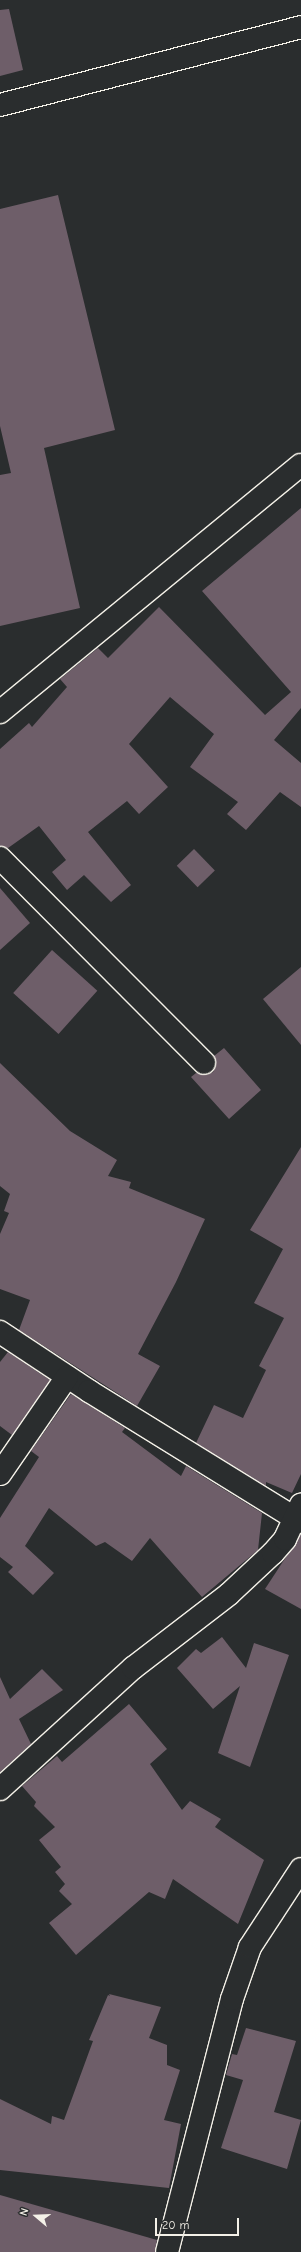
<!DOCTYPE html>
<html>
<head>
<meta charset="utf-8">
<style>
  body { margin:0 }
  #map { position:relative; width:301px; height:2252px; overflow:hidden; background:#2a2d2e; font-family:"Comic Neue",sans-serif }
  div>[style] { position:absolute }
  .building>* { inset:0; background:#6e5e69; transform-origin:0 0 }
  .roads { filter:drop-shadow(1px 0 #f4f1e8) drop-shadow(-1px 0 #f4f1e8) drop-shadow(0 1px #f4f1e8) drop-shadow(0 -1px #f4f1e8) }
  .street>* { height:22px; margin:-11px; padding:0 11px; transform-origin:11px; border-radius:11px; background:#2a2d2e }
  span { translate:-50% -50%; white-space:nowrap; text-align:center; line-height:1.15; -webkit-text-stroke:3.5px #2a2d2e; paint-order:stroke }
  .north { position:absolute; left:16px; top:2196px; width:40px; height:40px; -webkit-text-stroke:3px #2a2d2e; paint-order:stroke; rotate:289deg; font-size:11px; font-weight:700; line-height:16px; text-align:center; color:#f4f1e8 }
  .north::after { content:''; display:block; margin:auto; width:14px; height:18px; background:#f4f1e8; clip-path:polygon(50% 0,100% 100%,50% 72%,0 100%) }
  .scale { position:absolute; left:155px; top:2218px; width:84px; height:18px; box-sizing:border-box; border:2px solid #f4f1e8; border-top:0; padding-left:5px; font-size:12px; line-height:14px; white-space:nowrap; color:#f4f1e8; -webkit-text-stroke:3px #2a2d2e; paint-order:stroke }
</style>
</head>
<body>
<div id="map">
  <div class="building">
    <i style="clip-path:polygon(9px 9px,23px 70px,0 76px,0 10px)"></i>
    <i style="clip-path:polygon(58px 195px,115px 430px,44px 448px,80px 608px,0 626px,0 475px,11px 473px,0 426px,0 209px)"></i>
    <i style="clip-path:polygon(301px 508px,301px 708px,274px 740px,301px 763px,301px 807px,280px 792px,246px 830px,227px 814px,238px 802px,190px 767px,214px 734px,170px 697px,129px 744px,168px 787px,139px 814px,127px 801px,88px 832px,131px 885px,111px 902px,84px 875px,67px 890px,52px 872px,66px 860px,39px 826px,8px 848px,0 846px,0 749px,29px 723px,32px 727px,67px 687px,60px 679px,98px 648px,108px 658px,159px 607px,265px 715px,291px 692px,202px 591px)"></i>
    <i style="left:194px;top:849px;width:30px;height:24px;rotate:46deg"></i>
    <i style="clip-path:polygon(0 888px,30px 923px,0 950px)"></i>
    <i style="left:52px;top:950px;width:61px;height:58px;rotate:42deg"></i>
    <i style="clip-path:polygon(301px 967px,301px 1045px,263px 999px)"></i>
    <i style="clip-path:polygon(224px 1048px,261px 1090px,229px 1119px,191px 1077px,196px 1073px,207px 1075px,213px 1072px,216px 1066px,214px 1056px)"></i>
    <i style="clip-path:polygon(0 1063px,70px 1131px,117px 1160px,108px 1176px,131px 1182px,129px 1188px,205px 1219px,176px 1282px,138px 1354px,160px 1366px,137px 1406px,19px 1330px,30px 1300px,0 1289px,0 1234px,9px 1213px,4px 1211px,10px 1194px,0 1186px)"></i>
    <i style="clip-path:polygon(301px 1147px,301px 1474px,292px 1493px,266px 1482px,266px 1486px,196px 1443px,214px 1405px,243px 1418px,266px 1370px,259px 1366px,284px 1318px,254px 1303px,283px 1249px,250px 1230px)"></i>
    <i style="clip-path:polygon(8px 1352px,50px 1380px,12px 1435px,0 1426px,0 1362px)"></i>
    <i style="clip-path:polygon(71px 1394px,125px 1428px,122px 1432px,181px 1476px,186px 1466px,262px 1513px,258px 1550px,202px 1597px,150px 1538px,132px 1561px,105px 1542px,96px 1546px,49px 1508px,25px 1546px,54px 1573px,33px 1595px,8px 1572px,13px 1567px,0 1557px,0 1518px,39px 1457px,31px 1451px)"></i>
    <i style="clip-path:polygon(301px 1534px,301px 1609px,265px 1589px)"></i>
    <i style="clip-path:polygon(222px 1637px,246px 1668px,254px 1643px,289px 1655px,250px 1767px,218px 1753px,240px 1686px,213px 1709px,177px 1668px,196px 1649px,201px 1653px)"></i>
    <i style="clip-path:polygon(42px 1669px,63px 1690px,19px 1719px,31px 1744px,0 1772px,0 1677px,10px 1699px)"></i>
    <i style="clip-path:polygon(129px 1704px,167px 1749px,150px 1764px,182px 1810px,190px 1801px,221px 1819px,215px 1827px,264px 1860px,238px 1924px,173px 1879px,165px 1899px,149px 1892px,76px 1955px,49px 1923px,72px 1904px,59px 1891px,65px 1884px,55px 1872px,61px 1867px,39px 1840px,55px 1827px,34px 1806px,36px 1802px,22px 1786px,57px 1756px,62px 1762px)"></i>
    <i style="clip-path:polygon(109px 1994px,161px 2007px,149px 2038px,167px 2045px,167px 2065px,180px 2070px,164px 2120px,181px 2124px,169px 2188px,0 2170px,0 2099px,51px 2124px,52px 2116px,64px 2120px,93px 2041px,89px 2040px,108px 1995px,110px 1996px)"></i>
    <i style="clip-path:polygon(246px 2028px,296px 2041px,274px 2112px,301px 2120px,287px 2169px,221px 2148px,243px 2080px,226px 2075px,232px 2054px,237px 2055px)"></i>
    <i style="clip-path:polygon(0 2195px,157px 2240px,155px 2252px,0 2252px)"></i>
  </div>
  <div class="roads">
    <div class="street">
      <i style="left:0;top:105px;width:311px;rotate:-14.5deg"></i>
      <i style="left:0;top:712px;width:389px;rotate:-39.4deg"></i>
      <i style="left:0;top:858px;width:289px;rotate:45.1deg"></i>
      <i style="left:0;top:1332px;width:107px;rotate:33.5deg"></i>
      <i style="left:89px;top:1391px;width:249px;rotate:31.7deg"></i>
      <i style="left:0;top:1474px;width:118px;rotate:-55.4deg"></i>
      <i style="left:0;top:1789px;width:180px;rotate:-42.3deg"></i>
      <i style="left:133px;top:1668px;width:121px;rotate:-37.6deg"></i>
      <i style="left:229px;top:1594px;width:60px;rotate:-43deg"></i>
      <i style="left:273px;top:1553px;width:18px;rotate:-49deg"></i>
      <i style="left:285px;top:1539px;width:38px;rotate:-65deg"></i>
      <i style="left:167px;top:2252px;width:261px;rotate:-75.6deg"></i>
      <i style="left:232px;top:1999px;width:55px;rotate:-70.9deg"></i>
      <i style="left:250px;top:1947px;width:93px;rotate:-56.8deg"></i>
    </div>
  </div>
  <div class="north">N</div>
  <div class="scale">20 m</div>
</div>
</body>
</html>
